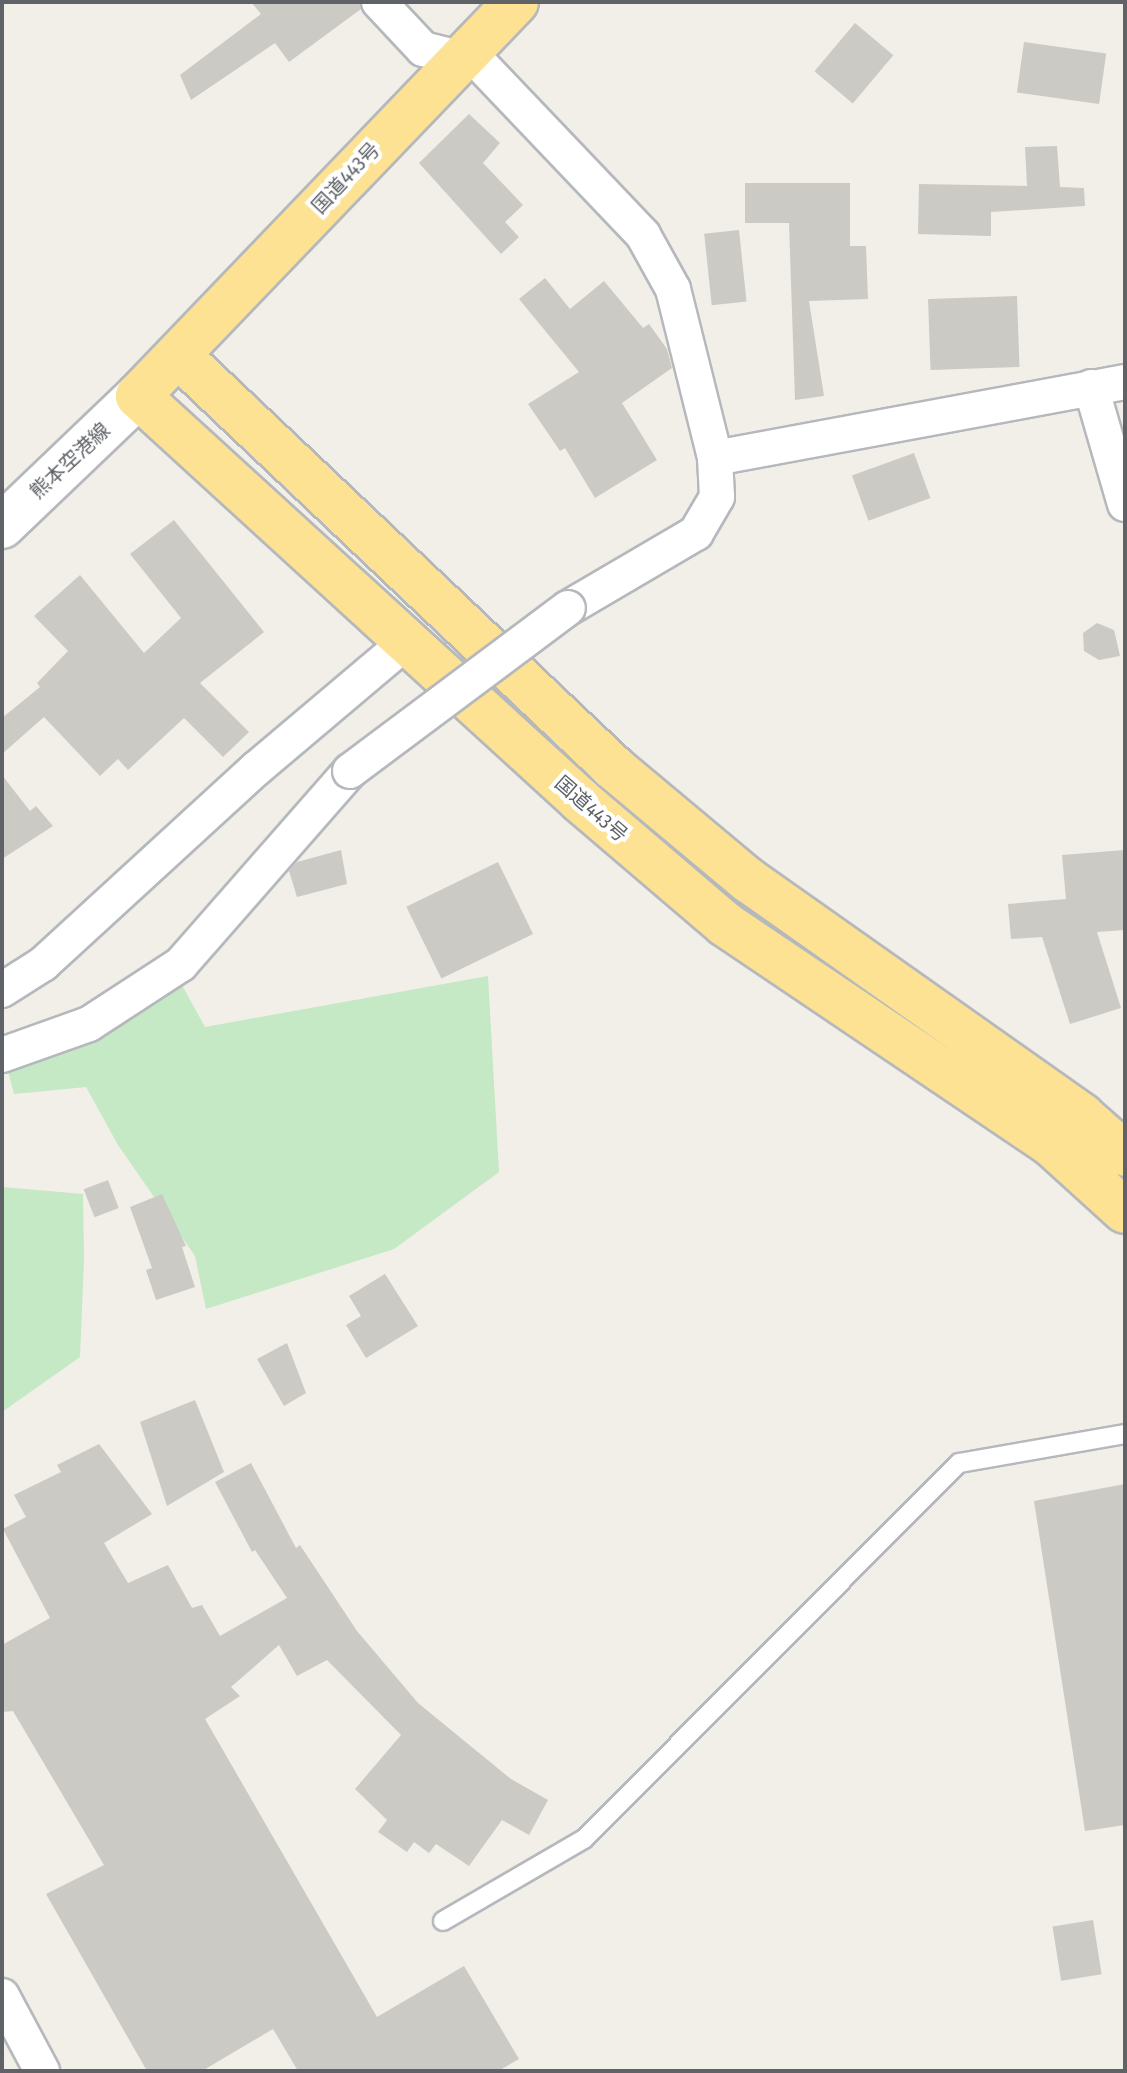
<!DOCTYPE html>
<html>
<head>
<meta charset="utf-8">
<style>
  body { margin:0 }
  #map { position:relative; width:1127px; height:2073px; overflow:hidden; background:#f1efe8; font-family:"Fira Sans Condensed","Noto Sans JP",sans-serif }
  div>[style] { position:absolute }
  .green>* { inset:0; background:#c5e8c5 }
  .building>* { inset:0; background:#cccac5; transform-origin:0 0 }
  .roads { filter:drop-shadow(2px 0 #b5b8bc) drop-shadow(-2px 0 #b5b8bc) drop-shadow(0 2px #b5b8bc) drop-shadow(0 -2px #b5b8bc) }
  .lane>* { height:18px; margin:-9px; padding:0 9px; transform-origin:9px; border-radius:9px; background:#fff }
  .street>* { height:34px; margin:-17px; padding:0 17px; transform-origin:17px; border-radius:17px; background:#fff }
  .secondary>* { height:44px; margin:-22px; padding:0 22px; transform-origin:22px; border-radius:22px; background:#fff }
  .highway>* { height:44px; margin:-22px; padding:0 22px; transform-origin:22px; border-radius:22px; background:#fde293 }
  .bridges { filter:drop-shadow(2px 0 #b5b8bc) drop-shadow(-2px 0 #b5b8bc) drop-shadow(0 2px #b5b8bc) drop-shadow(0 -2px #b5b8bc) }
  .street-bridge>* { height:34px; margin:-17px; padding:0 17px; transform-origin:17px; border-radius:17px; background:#fff }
  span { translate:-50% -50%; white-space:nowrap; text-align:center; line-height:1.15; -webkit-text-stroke:8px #fff; paint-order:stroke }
  .street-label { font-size:20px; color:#5f6368 }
  .frame { position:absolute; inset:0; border:4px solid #5f6368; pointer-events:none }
</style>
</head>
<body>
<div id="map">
  <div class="green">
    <i style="clip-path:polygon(173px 969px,205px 1027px,488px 976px,499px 1172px,394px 1249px,206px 1309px,195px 1256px,118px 1145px,86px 1087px,14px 1094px,6px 1064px)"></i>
    <i style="clip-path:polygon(2px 1187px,83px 1194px,84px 1260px,80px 1357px,2px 1412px)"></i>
  </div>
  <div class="building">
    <i style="clip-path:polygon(251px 2px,360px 2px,361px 9px,289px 62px,275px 43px,191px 100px,180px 75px,261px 14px)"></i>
    <i style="left:855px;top:23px;width:50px;height:63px;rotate:40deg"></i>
    <i style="left:1024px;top:42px;width:83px;height:51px;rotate:8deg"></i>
    <i style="clip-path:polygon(469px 114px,500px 143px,483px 163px,523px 205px,505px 222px,519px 237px,501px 254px,419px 163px)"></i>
    <i style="clip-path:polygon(1057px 146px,1060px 187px,1084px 188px,1085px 206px,991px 212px,991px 236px,918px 234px,919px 184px,1027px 186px,1025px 147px)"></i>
    <i style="clip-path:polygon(745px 183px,850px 183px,850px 246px,866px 246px,868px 299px,809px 301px,824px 396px,795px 400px,789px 223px,745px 223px)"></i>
    <i style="left:739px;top:230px;width:72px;height:35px;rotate:84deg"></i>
    <i style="clip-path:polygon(545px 278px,570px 309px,604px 281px,643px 328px,649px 324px,667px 349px,672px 368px,622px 403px,657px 460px,595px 498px,565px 448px,560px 451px,528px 404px,579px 372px,519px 299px)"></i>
    <i style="left:1017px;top:296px;width:71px;height:89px;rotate:88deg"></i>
    <i style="left:914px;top:453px;width:48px;height:66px;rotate:70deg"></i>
    <i style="clip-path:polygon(174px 520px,264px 632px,200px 683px,249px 732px,223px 757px,184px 718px,128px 770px,118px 759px,100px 776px,44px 717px,2px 754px,2px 718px,40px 687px,37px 683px,68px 651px,34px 616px,80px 575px,144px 653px,181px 618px,130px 554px)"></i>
    <i style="clip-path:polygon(1097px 623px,1114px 630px,1120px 656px,1099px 660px,1084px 651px,1083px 633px)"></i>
    <i style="clip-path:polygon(2px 775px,30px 811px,36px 806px,53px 826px,2px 859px)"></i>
    <i style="clip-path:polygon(341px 850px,347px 884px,297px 897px,289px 871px,297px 862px)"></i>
    <i style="clip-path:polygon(1125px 850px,1125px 930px,1097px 932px,1121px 1008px,1070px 1024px,1042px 937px,1011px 939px,1008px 904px,1066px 899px,1062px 855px)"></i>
    <i style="left:498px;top:862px;width:80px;height:102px;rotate:64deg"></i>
    <i style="left:108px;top:1180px;width:30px;height:26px;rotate:69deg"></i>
    <i style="clip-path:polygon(162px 1194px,186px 1246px,182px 1247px,195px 1287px,156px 1300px,146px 1270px,152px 1268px,130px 1207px)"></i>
    <i style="clip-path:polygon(385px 1274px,418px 1326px,366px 1358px,346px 1325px,361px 1316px,349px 1296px)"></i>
    <i style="clip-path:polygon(287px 1343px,306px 1393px,284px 1406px,257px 1359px)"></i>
    <i style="clip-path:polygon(195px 1400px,224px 1472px,167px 1506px,140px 1422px)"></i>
    <i style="clip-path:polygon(99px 1444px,152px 1514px,104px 1543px,128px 1583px,168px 1565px,192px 1608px,202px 1605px,220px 1636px,287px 1598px,255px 1550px,252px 1552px,215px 1482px,251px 1463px,296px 1548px,300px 1545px,357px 1631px,418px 1703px,511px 1779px,548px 1800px,529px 1835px,502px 1820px,469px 1866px,436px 1844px,429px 1853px,414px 1842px,407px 1852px,378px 1832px,387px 1820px,355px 1789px,401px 1735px,327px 1660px,297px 1676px,279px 1645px,231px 1687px,240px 1696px,205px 1719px,377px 2017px,464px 1966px,519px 2059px,498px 2071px,298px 2071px,273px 2029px,202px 2071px,147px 2071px,46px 1894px,104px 1865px,13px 1711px,2px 1712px,2px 1645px,50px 1618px,3px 1529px,26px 1517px,14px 1495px,61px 1472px,57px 1465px)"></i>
    <i style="clip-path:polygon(1125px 1484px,1125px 1825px,1085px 1831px,1034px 1501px)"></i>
    <i style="left:1093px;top:1920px;width:55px;height:41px;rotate:81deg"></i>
  </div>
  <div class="roads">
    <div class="lane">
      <i style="left:443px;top:1921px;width:163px;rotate:-30.2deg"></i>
      <i style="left:584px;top:1839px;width:531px;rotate:-45.08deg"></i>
      <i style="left:959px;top:1463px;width:169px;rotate:-9.9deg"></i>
    </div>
    <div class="street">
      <i style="left:379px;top:2px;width:64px;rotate:46.9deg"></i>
      <i style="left:423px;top:49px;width:37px;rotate:14deg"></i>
      <i style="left:467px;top:50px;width:255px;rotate:46.4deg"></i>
      <i style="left:643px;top:235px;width:62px;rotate:60.9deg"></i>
      <i style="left:673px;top:289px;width:174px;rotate:76deg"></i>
      <i style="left:715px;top:458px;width:39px;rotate:87deg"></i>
      <i style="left:717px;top:497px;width:42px;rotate:120.3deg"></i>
      <i style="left:696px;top:533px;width:148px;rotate:149.6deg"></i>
      <i style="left:1091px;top:387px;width:122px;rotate:73.8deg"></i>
      <i style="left:715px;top:458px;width:417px;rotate:-10.5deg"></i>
      <i style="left:2px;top:990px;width:49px;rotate:-32.4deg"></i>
      <i style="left:43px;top:964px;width:290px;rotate:-42.5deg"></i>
      <i style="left:257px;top:768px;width:195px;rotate:-40.2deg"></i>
      <i style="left:2px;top:1055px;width:92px;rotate:-19.6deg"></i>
      <i style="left:89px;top:1024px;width:110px;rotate:-33.1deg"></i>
      <i style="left:181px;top:964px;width:257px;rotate:-48.8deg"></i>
      <i style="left:2px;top:1996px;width:85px;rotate:61.9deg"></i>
    </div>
    <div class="secondary">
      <i style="left:2px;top:526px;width:188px;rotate:-43.7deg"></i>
    </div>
    <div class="highway">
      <i style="left:516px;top:2px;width:546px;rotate:133.81deg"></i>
      <i style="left:138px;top:396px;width:600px;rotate:42.43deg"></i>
      <i style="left:581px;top:801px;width:189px;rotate:40.5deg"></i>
      <i style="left:725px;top:924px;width:392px;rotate:34deg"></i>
      <i style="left:1050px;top:1143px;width:101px;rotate:42.2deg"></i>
      <i style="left:179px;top:356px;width:599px;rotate:43.44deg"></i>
      <i style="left:614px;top:768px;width:175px;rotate:39.9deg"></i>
      <i style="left:748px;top:880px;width:409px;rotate:35.2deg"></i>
      <i style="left:1082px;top:1116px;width:57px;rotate:41.5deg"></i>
    </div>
  </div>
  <div class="bridges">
    <div class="street-bridge">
      <i style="left:350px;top:771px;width:272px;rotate:-36.8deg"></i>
    </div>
  </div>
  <div class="street-label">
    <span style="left:346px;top:178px;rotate:-47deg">国道443号</span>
    <span style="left:70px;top:461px;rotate:-43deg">熊本空港線</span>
    <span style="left:591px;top:809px;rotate:41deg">国道443号</span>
  </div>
  <div class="frame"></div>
</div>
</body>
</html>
